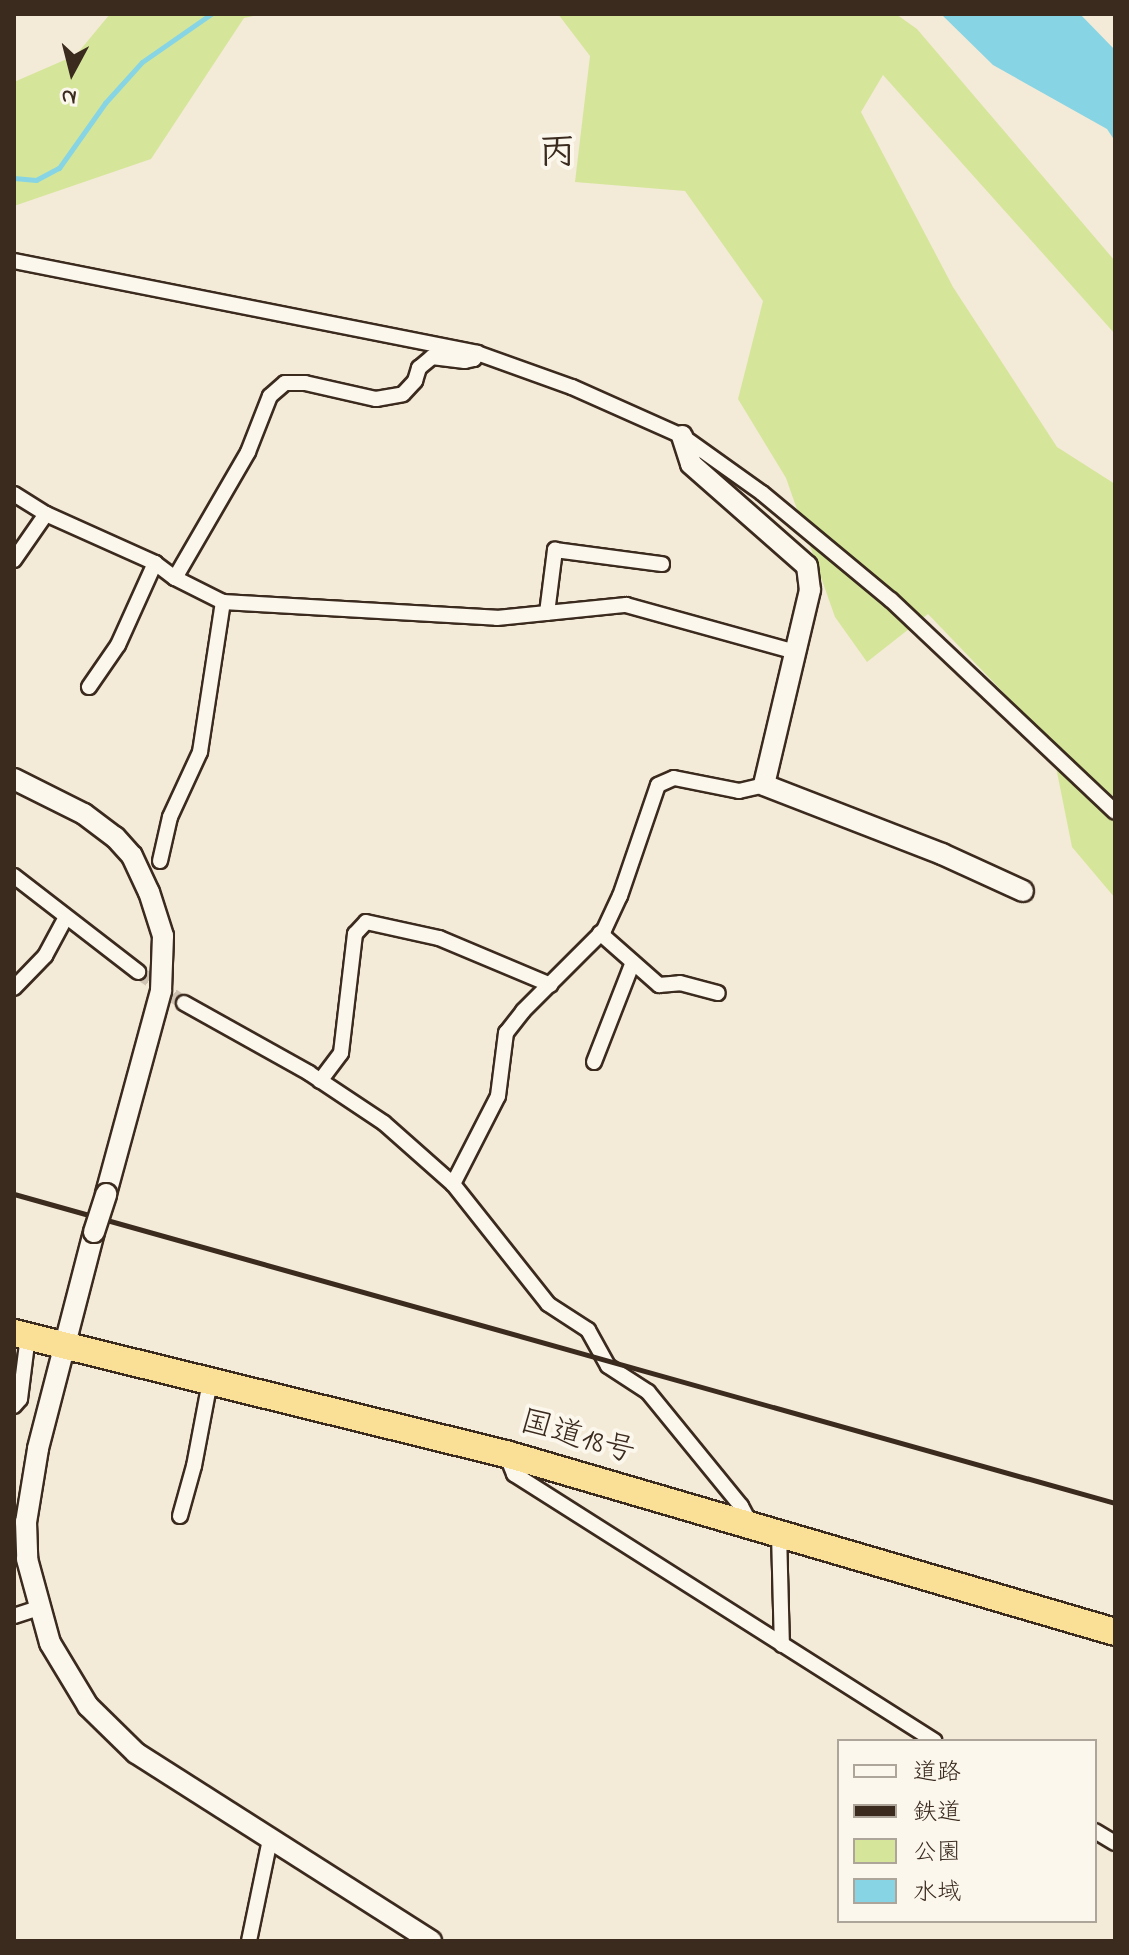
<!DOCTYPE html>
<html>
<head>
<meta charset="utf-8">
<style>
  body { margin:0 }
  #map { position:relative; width:1129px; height:1955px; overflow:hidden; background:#f4ead8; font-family:"Indie Flower","Klee One",sans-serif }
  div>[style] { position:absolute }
  .green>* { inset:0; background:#d5e69a }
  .water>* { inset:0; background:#87d5e4 }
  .stream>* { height:5px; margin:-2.5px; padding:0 2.5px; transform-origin:2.5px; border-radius:2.5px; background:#87d5e4 }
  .street-tunnel>* { height:14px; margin-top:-7px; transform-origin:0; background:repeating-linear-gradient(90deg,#cfc4b3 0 14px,transparent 0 21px) }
  .roads { filter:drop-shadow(2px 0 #3b2a1e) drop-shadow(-2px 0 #3b2a1e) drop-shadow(0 2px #3b2a1e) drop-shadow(0 -2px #3b2a1e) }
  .street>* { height:14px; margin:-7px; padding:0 7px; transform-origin:7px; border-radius:7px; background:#fbf7ec }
  .secondary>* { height:20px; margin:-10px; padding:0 10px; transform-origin:10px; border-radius:10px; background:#fbf7ec }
  .highway>* { height:26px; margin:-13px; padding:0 13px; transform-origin:13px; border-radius:13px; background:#fadf96 }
  .rail>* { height:5px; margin:-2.5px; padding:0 2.5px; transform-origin:2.5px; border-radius:2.5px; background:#3b2a1e }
  .bridges { filter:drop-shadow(2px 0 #3b2a1e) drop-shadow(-2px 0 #3b2a1e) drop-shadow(0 2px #3b2a1e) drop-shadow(0 -2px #3b2a1e) }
  .secondary-bridge>* { height:20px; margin:-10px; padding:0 10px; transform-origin:10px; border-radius:10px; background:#fbf7ec }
  span { translate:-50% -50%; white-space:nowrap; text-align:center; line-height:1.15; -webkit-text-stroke:8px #fbf7ec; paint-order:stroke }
  .street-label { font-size:32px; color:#3b2a1e }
  .quarter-label { font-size:36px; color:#3b2a1e; font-weight:700 }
  .frame { position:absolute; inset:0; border:16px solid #3b2a1e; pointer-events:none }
  .legend { position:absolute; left:837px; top:1739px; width:260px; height:184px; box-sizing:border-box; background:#fbf7ec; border:2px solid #aea59a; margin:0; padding:10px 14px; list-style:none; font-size:24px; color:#3b2a1e }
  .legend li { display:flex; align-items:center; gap:16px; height:40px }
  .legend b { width:40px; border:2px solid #aea59a }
  .north { position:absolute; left:32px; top:32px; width:80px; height:80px; -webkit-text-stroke:6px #fbf7ec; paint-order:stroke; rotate:187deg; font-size:22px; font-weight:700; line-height:32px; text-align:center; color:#3b2a1e }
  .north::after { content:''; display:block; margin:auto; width:28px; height:36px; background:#3b2a1e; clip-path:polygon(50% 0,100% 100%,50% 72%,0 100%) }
</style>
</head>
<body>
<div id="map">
  <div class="green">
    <i style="clip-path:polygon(110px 14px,263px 14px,244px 18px,151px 159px,14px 206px,14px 82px,76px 55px)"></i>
    <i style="clip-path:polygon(558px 14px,896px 14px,917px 29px,1115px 261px,1115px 334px,883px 75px,861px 112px,953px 287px,1057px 447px,1115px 484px,1115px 898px,1072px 847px,1051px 742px,928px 614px,867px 662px,835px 617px,786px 478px,738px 399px,763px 301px,685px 191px,575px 182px,590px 56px)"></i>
  </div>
  <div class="water">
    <i style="clip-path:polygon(941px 14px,1080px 14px,1115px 50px,1115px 141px,1107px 129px,993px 65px)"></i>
  </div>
  <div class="stream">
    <i style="left:14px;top:178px;width:22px;rotate:5deg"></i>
    <i style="left:36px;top:180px;width:26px;rotate:-28deg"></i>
    <i style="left:59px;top:168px;width:80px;rotate:-54.7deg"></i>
    <i style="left:105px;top:103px;width:55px;rotate:-47.9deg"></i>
    <i style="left:142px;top:62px;width:84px;rotate:-34.8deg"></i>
  </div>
  <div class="street-tunnel">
    <i style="left:138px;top:972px;width:55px;rotate:34deg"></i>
  </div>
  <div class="roads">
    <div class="street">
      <i style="left:14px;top:261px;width:472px;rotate:11.2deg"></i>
      <i style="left:477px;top:353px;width:101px;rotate:19.7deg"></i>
      <i style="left:572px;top:387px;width:120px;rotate:24deg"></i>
      <i style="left:682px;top:436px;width:98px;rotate:35.5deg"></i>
      <i style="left:762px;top:493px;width:168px;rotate:39.7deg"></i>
      <i style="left:891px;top:600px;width:308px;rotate:43.4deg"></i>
      <i style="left:14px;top:494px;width:38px;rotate:32deg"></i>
      <i style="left:46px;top:514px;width:120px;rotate:24.2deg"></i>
      <i style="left:155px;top:563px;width:25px;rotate:37deg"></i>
      <i style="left:175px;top:578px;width:54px;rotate:26.6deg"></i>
      <i style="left:223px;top:602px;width:274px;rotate:3.3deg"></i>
      <i style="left:497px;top:618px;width:130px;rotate:-5.8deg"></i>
      <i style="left:626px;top:605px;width:176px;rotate:15.5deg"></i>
      <i style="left:14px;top:560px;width:56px;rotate:-55.2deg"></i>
      <i style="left:175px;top:578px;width:146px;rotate:-59.9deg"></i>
      <i style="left:248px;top:452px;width:60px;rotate:-68.6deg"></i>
      <i style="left:270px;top:396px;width:20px;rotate:-41deg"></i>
      <i style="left:285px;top:383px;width:20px"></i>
      <i style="left:305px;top:383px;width:73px;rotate:12.7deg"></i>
      <i style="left:376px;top:399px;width:27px;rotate:-10deg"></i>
      <i style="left:403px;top:394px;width:18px;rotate:-47deg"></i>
      <i style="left:415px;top:381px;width:14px;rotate:-73deg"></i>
      <i style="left:419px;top:368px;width:17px;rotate:-40deg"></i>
      <i style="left:432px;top:357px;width:33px;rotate:7deg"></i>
      <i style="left:465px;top:361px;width:9px;rotate:-13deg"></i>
      <i style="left:474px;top:359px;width:7px;rotate:-63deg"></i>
      <i style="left:547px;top:613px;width:64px;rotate:-82.8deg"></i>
      <i style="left:555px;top:550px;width:108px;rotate:7.5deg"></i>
      <i style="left:89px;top:687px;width:51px;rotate:-55.4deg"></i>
      <i style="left:118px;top:645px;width:90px;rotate:-65.7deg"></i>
      <i style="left:160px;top:861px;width:45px;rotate:-77.2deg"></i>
      <i style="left:170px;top:817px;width:72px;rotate:-65.2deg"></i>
      <i style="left:200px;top:752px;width:152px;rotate:-81.3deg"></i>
      <i style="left:14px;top:876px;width:157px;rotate:37.7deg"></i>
      <i style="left:600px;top:933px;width:79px;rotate:41.4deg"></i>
      <i style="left:659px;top:985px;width:21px;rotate:-5deg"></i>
      <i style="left:680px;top:983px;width:39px;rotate:15deg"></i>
      <i style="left:14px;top:988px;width:45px;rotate:-45.9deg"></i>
      <i style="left:45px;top:956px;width:44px;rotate:-61.7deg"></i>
      <i style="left:184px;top:1003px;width:143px;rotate:29.2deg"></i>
      <i style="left:309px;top:1073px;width:90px;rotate:33.7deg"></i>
      <i style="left:384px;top:1123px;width:92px;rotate:41.5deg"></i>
      <i style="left:453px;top:1184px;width:153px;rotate:51.6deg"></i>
      <i style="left:548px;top:1304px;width:48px;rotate:33deg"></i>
      <i style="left:588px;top:1330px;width:41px;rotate:60.9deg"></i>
      <i style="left:608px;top:1366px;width:48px;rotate:33deg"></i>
      <i style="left:648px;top:1392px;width:147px;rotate:50.8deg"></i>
      <i style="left:741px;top:1506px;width:21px;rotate:62deg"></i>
      <i style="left:594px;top:1062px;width:107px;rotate:-68.7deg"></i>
      <i style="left:320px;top:1081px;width:35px;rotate:-53deg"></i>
      <i style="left:341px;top:1053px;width:120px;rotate:-83.3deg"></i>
      <i style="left:355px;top:934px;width:16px;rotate:-47deg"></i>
      <i style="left:366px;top:922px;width:75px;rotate:12.4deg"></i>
      <i style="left:439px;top:938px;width:121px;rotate:22.8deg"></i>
      <i style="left:453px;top:1184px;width:99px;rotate:-62.9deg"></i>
      <i style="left:498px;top:1096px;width:64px;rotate:-82.8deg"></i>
      <i style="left:506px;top:1033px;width:28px;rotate:-52deg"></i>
      <i style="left:523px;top:1011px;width:115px;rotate:-45deg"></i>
      <i style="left:604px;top:930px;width:38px;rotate:-65deg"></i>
      <i style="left:620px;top:896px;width:117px;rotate:-71.1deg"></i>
      <i style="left:658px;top:785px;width:17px;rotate:-24deg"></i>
      <i style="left:674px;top:778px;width:66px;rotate:11.3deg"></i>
      <i style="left:739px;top:791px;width:26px;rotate:-13deg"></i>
      <i style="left:14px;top:1406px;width:9px;rotate:-49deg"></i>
      <i style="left:20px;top:1399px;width:64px;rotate:-82.8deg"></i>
      <i style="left:506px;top:1454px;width:22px;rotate:68deg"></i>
      <i style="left:514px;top:1474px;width:498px;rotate:32.4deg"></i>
      <i style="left:180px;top:1516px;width:52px;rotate:-74.4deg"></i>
      <i style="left:194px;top:1466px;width:86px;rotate:-79.3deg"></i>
      <i style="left:779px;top:1533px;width:112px;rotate:88.5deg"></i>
      <i style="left:14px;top:1616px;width:25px;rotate:-18deg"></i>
      <i style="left:1095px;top:1831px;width:23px;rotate:31deg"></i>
      <i style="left:249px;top:1941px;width:103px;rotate:-78.3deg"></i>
    </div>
    <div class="secondary">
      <i style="left:682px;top:436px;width:29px;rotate:72deg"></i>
      <i style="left:691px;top:464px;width:154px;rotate:41.3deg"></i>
      <i style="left:807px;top:566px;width:24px;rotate:83deg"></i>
      <i style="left:810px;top:590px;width:200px;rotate:103.3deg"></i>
      <i style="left:764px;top:785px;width:191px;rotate:21.2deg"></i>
      <i style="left:942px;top:854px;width:89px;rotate:24.6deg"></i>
      <i style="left:14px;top:779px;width:78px;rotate:26.6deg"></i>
      <i style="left:84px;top:814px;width:39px;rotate:37deg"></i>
      <i style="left:115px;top:837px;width:25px;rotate:48deg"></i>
      <i style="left:132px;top:856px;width:40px;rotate:65deg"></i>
      <i style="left:149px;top:892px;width:46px;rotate:72.3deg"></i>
      <i style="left:163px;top:936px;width:55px;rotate:92.1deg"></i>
      <i style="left:161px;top:991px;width:210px;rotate:105.2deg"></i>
      <i style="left:94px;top:1232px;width:224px;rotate:104.5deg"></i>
      <i style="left:38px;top:1449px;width:74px;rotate:99.3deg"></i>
      <i style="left:26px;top:1522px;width:37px;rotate:88deg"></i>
      <i style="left:27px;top:1559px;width:87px;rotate:74.7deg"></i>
      <i style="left:50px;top:1643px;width:74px;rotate:58.9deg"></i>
      <i style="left:88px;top:1706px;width:67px;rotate:44.4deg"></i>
      <i style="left:136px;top:1753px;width:350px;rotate:32.5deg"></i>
    </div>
    <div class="highway">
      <i style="left:14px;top:1333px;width:507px;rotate:13.82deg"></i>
      <i style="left:506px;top:1454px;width:634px;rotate:16.29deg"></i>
    </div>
  </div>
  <div class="rail">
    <i style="left:14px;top:1194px;width:1144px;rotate:15.68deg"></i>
  </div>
  <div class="bridges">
    <div class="secondary-bridge">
      <i style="left:94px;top:1232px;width:40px;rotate:-72deg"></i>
    </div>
  </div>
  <div class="street-label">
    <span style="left:577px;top:1439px;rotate:16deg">国道18号</span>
  </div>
  <div class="quarter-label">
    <span style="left:557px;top:155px">丙</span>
  </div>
  <div class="frame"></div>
  <ul class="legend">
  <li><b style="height:10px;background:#fbf7ec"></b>道路</li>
  <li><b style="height:10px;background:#3b2a1e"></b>鉄道</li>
  <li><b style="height:22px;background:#d5e69a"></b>公園</li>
  <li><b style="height:22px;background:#87d5e4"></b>水域</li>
  </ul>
  <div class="north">N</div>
</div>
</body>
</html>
